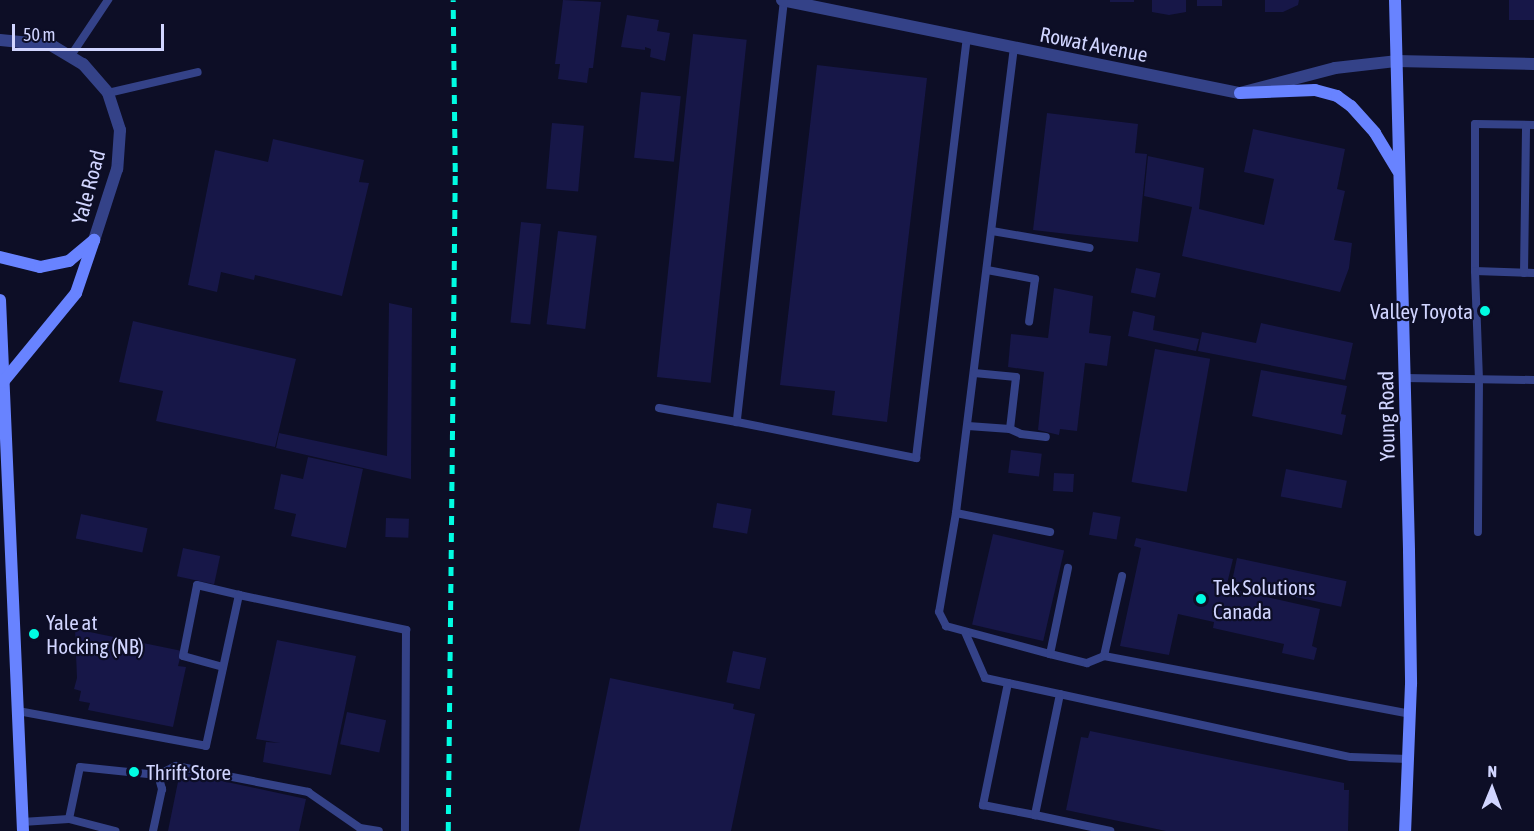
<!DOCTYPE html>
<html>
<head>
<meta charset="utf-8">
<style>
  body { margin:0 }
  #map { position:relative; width:1534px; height:831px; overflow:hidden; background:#0d0e26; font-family:"Asap Condensed",sans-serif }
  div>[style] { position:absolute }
  .building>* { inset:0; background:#171748; transform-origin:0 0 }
  .service>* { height:8px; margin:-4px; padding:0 4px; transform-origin:4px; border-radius:4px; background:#344288 }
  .minor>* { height:12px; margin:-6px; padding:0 6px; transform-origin:6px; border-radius:6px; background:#344288 }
  .tertiary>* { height:12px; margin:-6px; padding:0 6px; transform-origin:6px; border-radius:6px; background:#344288 }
  .secondary>* { height:12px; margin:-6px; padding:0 6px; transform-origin:6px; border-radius:6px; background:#6883ff }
  .rail>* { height:4.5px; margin-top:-2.25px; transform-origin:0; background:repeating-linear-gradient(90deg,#00fce2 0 9px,transparent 0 17px) }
  .dots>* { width:16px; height:16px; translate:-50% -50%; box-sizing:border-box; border:3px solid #0d0e26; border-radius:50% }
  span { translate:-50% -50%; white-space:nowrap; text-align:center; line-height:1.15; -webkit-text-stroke:4.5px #0d0e26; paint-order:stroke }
  .street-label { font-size:21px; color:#d1d5ff }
  .poi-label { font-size:21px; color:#d1d5ff }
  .right { translate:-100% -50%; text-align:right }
  .left { translate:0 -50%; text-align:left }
  .north { position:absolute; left:1462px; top:759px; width:60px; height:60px; -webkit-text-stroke:4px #0d0e26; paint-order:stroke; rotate:1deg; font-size:16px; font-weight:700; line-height:24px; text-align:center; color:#d1d5ff }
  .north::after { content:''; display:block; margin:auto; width:21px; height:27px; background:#d1d5ff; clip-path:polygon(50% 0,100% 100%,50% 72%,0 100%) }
  .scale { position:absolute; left:12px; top:24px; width:152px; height:27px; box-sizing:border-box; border:3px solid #d1d5ff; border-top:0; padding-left:8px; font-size:18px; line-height:21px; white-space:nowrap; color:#d1d5ff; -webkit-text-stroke:4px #0d0e26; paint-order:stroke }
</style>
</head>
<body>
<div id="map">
  <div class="building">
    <i style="clip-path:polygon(563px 0,601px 2px,593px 68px,589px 68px,587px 83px,558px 79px,560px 64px,555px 64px)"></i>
    <i style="left:1110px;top:0;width:24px;height:2px"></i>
    <i style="clip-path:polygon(1152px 0,1186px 0,1186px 12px,1169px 15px,1152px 12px)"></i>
    <i style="left:1197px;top:0;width:25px;height:6px"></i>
    <i style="clip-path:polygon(1265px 0,1299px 0,1298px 5px,1283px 12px,1265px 12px)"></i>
    <i style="left:1509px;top:0;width:25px;height:20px"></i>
    <i style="clip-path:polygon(627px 15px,659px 20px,657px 31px,670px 33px,665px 61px,650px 57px,651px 49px,645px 47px,645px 50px,621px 47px)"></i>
    <i style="left:693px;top:34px;width:54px;height:345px;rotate:6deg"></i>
    <i style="clip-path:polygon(817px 65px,927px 78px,887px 422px,832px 415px,835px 391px,780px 385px)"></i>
    <i style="left:641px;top:92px;width:40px;height:66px;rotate:6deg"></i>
    <i style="clip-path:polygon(1047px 113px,1138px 124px,1135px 153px,1147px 154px,1138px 242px,1033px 230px)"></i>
    <i style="left:552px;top:123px;width:32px;height:66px;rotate:5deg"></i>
    <i style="clip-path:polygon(1253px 129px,1345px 149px,1337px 189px,1345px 191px,1334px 240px,1352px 243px,1349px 268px,1340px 292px,1182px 256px,1192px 207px,1144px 196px,1148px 156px,1204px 168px,1199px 209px,1264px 225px,1274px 179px,1244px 172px)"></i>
    <i style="clip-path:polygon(273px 139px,364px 160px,359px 182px,369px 183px,342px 296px,255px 275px,254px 280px,221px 272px,217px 292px,188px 285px,215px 150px,268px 162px)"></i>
    <i style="left:521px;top:222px;width:20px;height:101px;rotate:6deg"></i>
    <i style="left:558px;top:231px;width:39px;height:94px;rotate:7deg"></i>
    <i style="left:1136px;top:268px;width:25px;height:25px;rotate:12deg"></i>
    <i style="clip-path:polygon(1054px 288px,1093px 296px,1089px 333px,1111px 336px,1107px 366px,1085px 363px,1077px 431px,1060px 429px,1059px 435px,1038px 430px,1044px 372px,1008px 367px,1011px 334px,1048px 338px)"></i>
    <i style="clip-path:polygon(389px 303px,412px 308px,411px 479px,276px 448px,279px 433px,387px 456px)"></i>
    <i style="clip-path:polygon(1133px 311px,1155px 316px,1153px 330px,1199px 339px,1196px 351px,1128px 336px)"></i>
    <i style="clip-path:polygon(133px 321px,296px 359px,275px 447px,156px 421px,163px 391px,119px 382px)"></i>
    <i style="clip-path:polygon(1261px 323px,1353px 343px,1345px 380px,1198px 351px,1202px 332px,1256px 343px)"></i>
    <i style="left:1155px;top:349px;width:56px;height:135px;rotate:10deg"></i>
    <i style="clip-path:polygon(1261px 370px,1347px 386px,1341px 414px,1346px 415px,1342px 435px,1252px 416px)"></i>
    <i style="left:1011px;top:450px;width:31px;height:23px;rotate:7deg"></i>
    <i style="clip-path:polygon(308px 457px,363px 469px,346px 548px,291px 536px,296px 514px,274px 509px,281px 474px,303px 479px)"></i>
    <i style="left:1286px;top:469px;width:62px;height:28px;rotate:11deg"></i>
    <i style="left:1054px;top:473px;width:20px;height:18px;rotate:3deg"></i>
    <i style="left:717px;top:503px;width:35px;height:25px;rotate:10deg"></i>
    <i style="left:1093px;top:512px;width:28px;height:23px;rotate:10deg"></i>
    <i style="left:81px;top:514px;width:68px;height:25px;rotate:12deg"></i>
    <i style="left:386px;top:518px;width:23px;height:19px;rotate:2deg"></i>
    <i style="left:993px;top:534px;width:73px;height:93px;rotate:13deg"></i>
    <i style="clip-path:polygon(1136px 538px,1233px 559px,1226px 588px,1320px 609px,1312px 646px,1317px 648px,1314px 660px,1282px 653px,1284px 644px,1213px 628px,1214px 622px,1178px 614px,1169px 655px,1120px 646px,1141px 548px,1134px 546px)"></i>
    <i style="left:183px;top:548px;width:38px;height:29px;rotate:12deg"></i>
    <i style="left:1237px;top:558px;width:112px;height:26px;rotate:12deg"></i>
    <i style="clip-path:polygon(75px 629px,182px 651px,178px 666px,186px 667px,173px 727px,88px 710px,90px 703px,79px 701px,81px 691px,74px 689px,77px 678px)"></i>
    <i style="clip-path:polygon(277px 640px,356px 656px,331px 775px,263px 762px,266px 742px,280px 743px,256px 739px)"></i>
    <i style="left:733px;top:651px;width:34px;height:32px;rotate:12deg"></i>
    <i style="clip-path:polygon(610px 678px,734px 704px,733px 709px,755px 714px,731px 831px,579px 831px)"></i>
    <i style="left:347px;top:712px;width:40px;height:33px;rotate:12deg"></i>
    <i style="clip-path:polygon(1090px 731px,1344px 783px,1344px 790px,1349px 790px,1348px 831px,1166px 831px,1066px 810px,1081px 737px,1088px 738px)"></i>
    <i style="clip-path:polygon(180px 772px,306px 799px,299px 831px,168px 831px)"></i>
  </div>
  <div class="service">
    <i style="left:784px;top:0;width:425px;rotate:96.4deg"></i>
    <i style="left:737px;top:422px;width:183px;rotate:11.4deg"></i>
    <i style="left:916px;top:458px;width:423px;rotate:-83.1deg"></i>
    <i style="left:1014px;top:47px;width:470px;rotate:97.1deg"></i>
    <i style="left:956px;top:513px;width:100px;rotate:99.7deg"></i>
    <i style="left:939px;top:612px;width:16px;rotate:63deg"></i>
    <i style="left:946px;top:626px;width:108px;rotate:15.1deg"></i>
    <i style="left:1050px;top:654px;width:88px;rotate:-78.2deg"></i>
    <i style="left:70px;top:57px;width:69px;rotate:-56.3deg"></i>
    <i style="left:108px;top:93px;width:92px;rotate:-13.1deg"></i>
    <i style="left:1534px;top:125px;width:59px;rotate:-179deg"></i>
    <i style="left:1475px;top:124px;width:147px;rotate:90deg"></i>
    <i style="left:1475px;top:271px;width:59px;rotate:1.9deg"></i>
    <i style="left:992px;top:231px;width:99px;rotate:9.8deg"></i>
    <i style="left:987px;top:270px;width:49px;rotate:10.6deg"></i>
    <i style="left:1035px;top:279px;width:43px;rotate:97.9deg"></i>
    <i style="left:1475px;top:271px;width:108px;rotate:87.9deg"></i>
    <i style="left:1479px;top:379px;width:153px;rotate:90.4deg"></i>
    <i style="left:1524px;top:273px;width:148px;rotate:-89.2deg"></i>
    <i style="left:1405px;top:378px;width:129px;rotate:0.9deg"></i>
    <i style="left:659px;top:408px;width:79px;rotate:10.2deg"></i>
    <i style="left:968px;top:426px;width:42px;rotate:4.1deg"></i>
    <i style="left:1010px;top:429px;width:52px;rotate:-83.4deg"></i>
    <i style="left:1016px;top:377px;width:42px;rotate:-174.6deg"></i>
    <i style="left:1010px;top:429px;width:12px;rotate:24deg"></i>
    <i style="left:1021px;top:434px;width:25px;rotate:7deg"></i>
    <i style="left:956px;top:513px;width:96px;rotate:11.4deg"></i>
    <i style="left:965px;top:632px;width:50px;rotate:66.5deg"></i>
    <i style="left:985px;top:678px;width:374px;rotate:12.2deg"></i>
    <i style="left:1351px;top:757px;width:57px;rotate:2deg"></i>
    <i style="left:1050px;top:654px;width:38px;rotate:14deg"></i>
    <i style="left:1087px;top:663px;width:18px;rotate:-22deg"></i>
    <i style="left:1104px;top:656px;width:82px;rotate:-77.3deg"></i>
    <i style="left:1104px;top:656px;width:311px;rotate:10.7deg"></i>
    <i style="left:223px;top:667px;width:41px;rotate:-164.6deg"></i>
    <i style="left:183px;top:656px;width:72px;rotate:-78.8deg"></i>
    <i style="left:197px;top:585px;width:43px;rotate:13.4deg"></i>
    <i style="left:1008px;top:683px;width:125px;rotate:101.6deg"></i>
    <i style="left:983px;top:805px;width:53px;rotate:10.9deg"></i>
    <i style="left:1060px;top:694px;width:124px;rotate:101.7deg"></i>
    <i style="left:1035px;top:815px;width:77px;rotate:12deg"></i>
    <i style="left:18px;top:711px;width:191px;rotate:10.5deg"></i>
    <i style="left:206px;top:746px;width:155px;rotate:-77.7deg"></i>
    <i style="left:239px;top:595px;width:171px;rotate:11.8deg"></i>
    <i style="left:406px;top:630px;width:201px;rotate:90.3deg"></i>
    <i style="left:158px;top:775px;width:20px;rotate:-27deg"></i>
    <i style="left:176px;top:766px;width:135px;rotate:11.1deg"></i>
    <i style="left:308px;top:792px;width:63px;rotate:34.7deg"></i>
    <i style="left:360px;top:828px;width:19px;rotate:9deg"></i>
    <i style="left:69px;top:819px;width:53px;rotate:-78.1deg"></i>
    <i style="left:80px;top:767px;width:78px;rotate:5.9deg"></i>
    <i style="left:158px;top:775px;width:15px;rotate:74deg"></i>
    <i style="left:162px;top:789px;width:43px;rotate:102.1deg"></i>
    <i style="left:22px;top:822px;width:47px;rotate:-3.7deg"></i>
    <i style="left:69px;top:819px;width:48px;rotate:14.6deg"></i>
  </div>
  <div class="minor">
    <i style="left:782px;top:0;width:467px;rotate:11.5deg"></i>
    <i style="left:1240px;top:93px;width:98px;rotate:-14.7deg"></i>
    <i style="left:1335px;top:68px;width:61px;rotate:-6.5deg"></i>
  </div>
  <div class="tertiary">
    <i style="left:0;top:40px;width:51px;rotate:5.6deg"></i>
    <i style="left:51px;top:45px;width:37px;rotate:31deg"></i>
    <i style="left:83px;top:64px;width:38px;rotate:49deg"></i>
    <i style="left:108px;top:93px;width:39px;rotate:72deg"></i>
    <i style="left:120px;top:130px;width:39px;rotate:94deg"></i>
    <i style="left:117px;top:169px;width:75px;rotate:107.9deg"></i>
    <i style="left:1396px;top:61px;width:138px;rotate:1.2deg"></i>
  </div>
  <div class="secondary">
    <i style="left:1395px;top:0;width:551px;rotate:88.54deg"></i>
    <i style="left:1409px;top:551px;width:133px;rotate:89.1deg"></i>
    <i style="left:1411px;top:684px;width:147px;rotate:92.3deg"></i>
    <i style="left:1240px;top:93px;width:75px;rotate:-2.3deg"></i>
    <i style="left:1315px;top:90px;width:23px;rotate:15deg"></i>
    <i style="left:1337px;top:96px;width:17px;rotate:36deg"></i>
    <i style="left:1351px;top:106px;width:36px;rotate:48deg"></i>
    <i style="left:1375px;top:133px;width:44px;rotate:58.8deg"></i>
    <i style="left:0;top:257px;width:41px;rotate:14deg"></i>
    <i style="left:40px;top:267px;width:30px;rotate:-12deg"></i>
    <i style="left:69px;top:261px;width:33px;rotate:-40deg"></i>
    <i style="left:0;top:300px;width:531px;rotate:87.52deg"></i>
    <i style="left:3px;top:382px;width:115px;rotate:-50.6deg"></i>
    <i style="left:76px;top:293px;width:56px;rotate:-71.2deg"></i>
  </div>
  <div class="rail">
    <i style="left:448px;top:831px;width:659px;rotate:-89.39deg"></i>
    <i style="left:455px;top:172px;width:172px;rotate:-90.7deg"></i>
  </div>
  <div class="dots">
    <i style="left:1485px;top:311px;background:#00fce2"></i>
    <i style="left:1201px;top:599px;background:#00fce2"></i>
    <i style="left:34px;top:634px;background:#00fce2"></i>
    <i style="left:134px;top:772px;background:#00fce2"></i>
  </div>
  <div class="street-label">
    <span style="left:1094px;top:44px;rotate:11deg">Rowat Avenue</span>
    <span style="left:88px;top:187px;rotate:-75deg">Yale Road</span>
    <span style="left:1386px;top:416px;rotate:-91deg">Young Road</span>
  </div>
  <div class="poi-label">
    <span class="right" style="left:1473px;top:311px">Valley Toyota</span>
    <span class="left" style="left:1213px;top:599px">Tek Solutions<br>Canada</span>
    <span class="left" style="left:46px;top:634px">Yale at<br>Hocking (NB)</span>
    <span class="left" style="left:146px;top:772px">Thrift Store</span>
  </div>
  <div class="north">N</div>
  <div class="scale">50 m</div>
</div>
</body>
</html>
